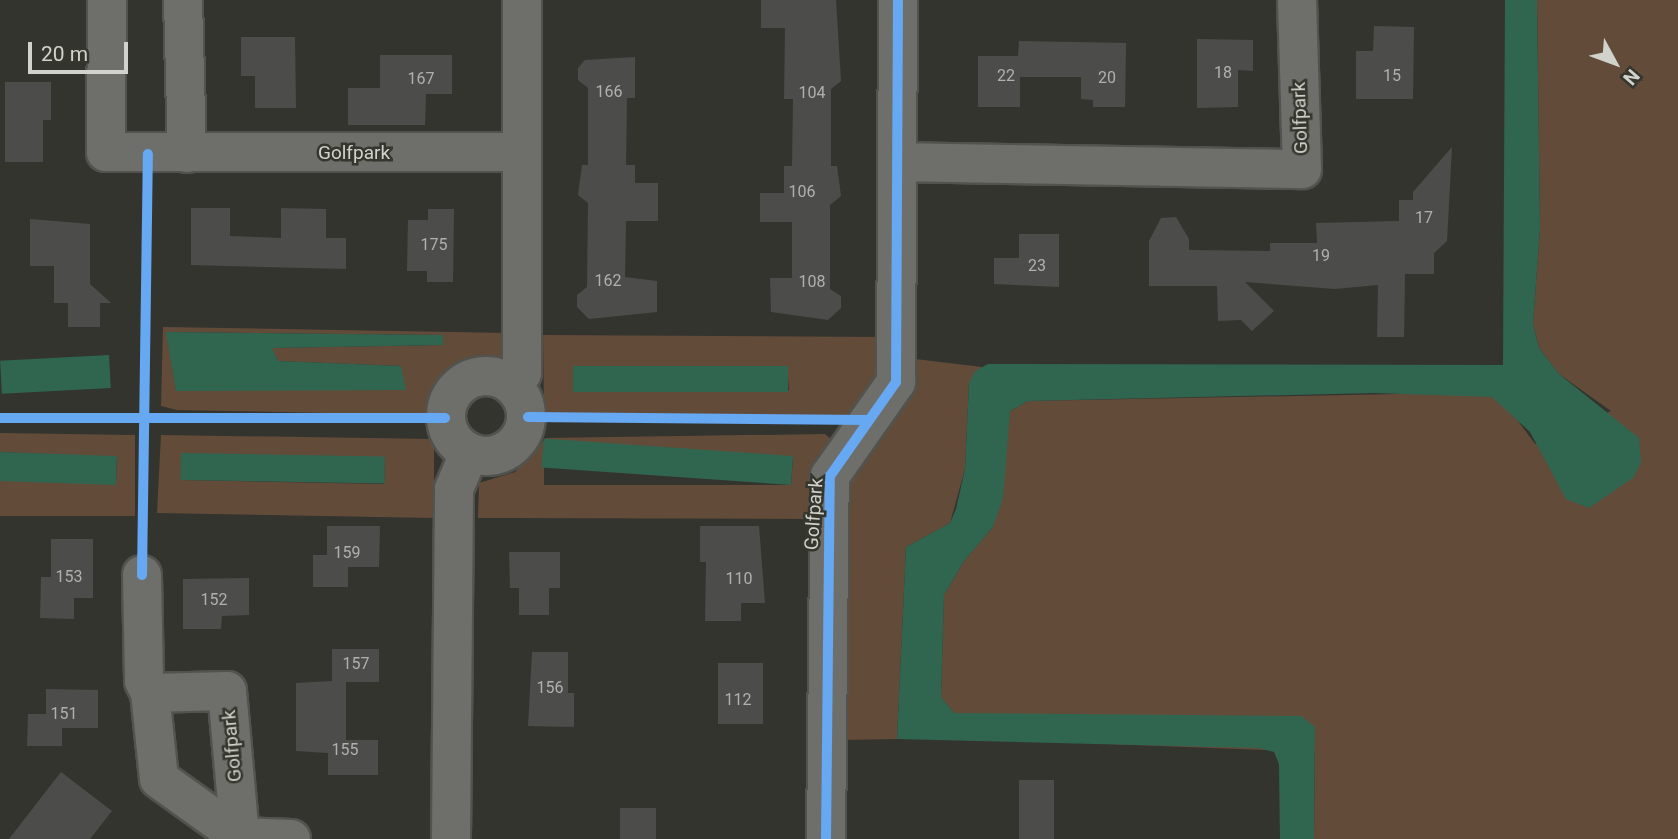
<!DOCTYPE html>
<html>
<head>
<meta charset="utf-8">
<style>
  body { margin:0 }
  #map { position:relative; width:1678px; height:839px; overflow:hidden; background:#34342f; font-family:Roboto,sans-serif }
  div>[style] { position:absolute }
  .green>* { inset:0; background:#634b3a }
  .water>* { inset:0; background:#306650; transform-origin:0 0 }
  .building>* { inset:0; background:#4c4d4a; transform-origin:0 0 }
  .roads { filter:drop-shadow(2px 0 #52534e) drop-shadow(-2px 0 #52534e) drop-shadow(0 2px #52534e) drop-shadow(0 -2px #52534e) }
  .minor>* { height:38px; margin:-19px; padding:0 19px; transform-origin:19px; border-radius:19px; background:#6e6e6a }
  .minor>.ring { margin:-19px; padding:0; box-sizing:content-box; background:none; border:38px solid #6e6e6a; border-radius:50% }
  .cycleway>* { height:10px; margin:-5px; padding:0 5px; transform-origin:5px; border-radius:5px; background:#66a8f1 }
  span { translate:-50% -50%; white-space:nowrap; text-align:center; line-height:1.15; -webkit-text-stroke:5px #35362d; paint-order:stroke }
  .number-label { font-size:16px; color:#b0b1ac }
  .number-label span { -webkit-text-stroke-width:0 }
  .street-label { font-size:19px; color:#d1d2cc }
  .north { position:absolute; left:1580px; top:28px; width:70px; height:70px; -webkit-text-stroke:5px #35362d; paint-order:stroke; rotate:131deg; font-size:19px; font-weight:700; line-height:28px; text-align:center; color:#d1d2cc }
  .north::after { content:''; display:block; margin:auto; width:24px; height:32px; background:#d1d2cc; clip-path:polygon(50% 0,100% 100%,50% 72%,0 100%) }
  .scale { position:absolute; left:28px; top:42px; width:100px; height:32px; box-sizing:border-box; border:4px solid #d1d2cc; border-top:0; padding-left:9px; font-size:21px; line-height:24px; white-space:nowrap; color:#d1d2cc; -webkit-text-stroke:5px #35362d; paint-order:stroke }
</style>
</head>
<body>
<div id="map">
  <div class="green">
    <i style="clip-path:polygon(1537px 0,1678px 0,1678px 839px,1314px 839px,1315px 752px,951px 738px,954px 713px,941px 697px,944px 595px,964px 561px,993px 527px,1010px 411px,1028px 401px,1450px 393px,1492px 397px,1510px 410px,1535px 444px,1611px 411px,1559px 374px,1539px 348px,1533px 324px,1540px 229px)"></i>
    <i style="clip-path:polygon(evenodd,163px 327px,507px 333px,507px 361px,465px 366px,442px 384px,428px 415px,177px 410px,161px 406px,163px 327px,167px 332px,443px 335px,443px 345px,271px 348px,278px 361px,400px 366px,405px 390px,176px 390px,167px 332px)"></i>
    <i style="clip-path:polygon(evenodd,543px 335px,882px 337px,875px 385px,848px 418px,548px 415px,544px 409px,543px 335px,574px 366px,787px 367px,789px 390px,575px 392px,574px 366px)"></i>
    <i style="clip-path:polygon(915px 359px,982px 367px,969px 383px,965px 469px,950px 523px,906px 547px,897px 739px,841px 740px,844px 483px,914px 387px)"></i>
    <i style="clip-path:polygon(0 433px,135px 435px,135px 516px,0 516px,0 481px,116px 481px,117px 457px,0 452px)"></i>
    <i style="clip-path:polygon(evenodd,825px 434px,832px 440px,812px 519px,478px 518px,479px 483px,515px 472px,546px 438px,825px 434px,793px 457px,791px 485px,544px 485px,544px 459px,793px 457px)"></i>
    <i style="clip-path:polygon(evenodd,161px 435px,434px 439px,434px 518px,157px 513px,161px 435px,385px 457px,384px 484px,182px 480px,385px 457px)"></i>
  </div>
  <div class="water">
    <i style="clip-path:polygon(1505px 0,1537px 0,1540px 229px,1533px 324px,1539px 348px,1559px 374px,1639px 438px,1641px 462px,1634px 477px,1589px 508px,1566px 499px,1530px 432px,1492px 397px,1374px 393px,1028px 401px,1010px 411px,1003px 498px,993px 527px,964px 561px,944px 595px,941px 697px,954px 713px,1301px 716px,1315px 727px,1314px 839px,1280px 839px,1279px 764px,1274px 752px,1258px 748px,897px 739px,906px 547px,950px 523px,956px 509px,965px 469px,969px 383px,975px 371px,988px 364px,1503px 365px)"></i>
    <i style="clip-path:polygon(166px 332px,443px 335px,443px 345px,272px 348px,278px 361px,401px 366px,406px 390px,176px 391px)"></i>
    <i style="left:109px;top:355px;width:33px;height:109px;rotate:87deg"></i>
    <i style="left:573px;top:366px;width:215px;height:26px"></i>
    <i style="left:0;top:452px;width:117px;height:29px;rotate:2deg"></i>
    <i style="left:181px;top:453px;width:204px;height:27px;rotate:1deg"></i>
    <i style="left:793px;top:456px;width:29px;height:250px;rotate:94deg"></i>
  </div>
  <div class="building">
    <i style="clip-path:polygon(761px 0,836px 0,841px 81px,831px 89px,831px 166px,837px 166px,841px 196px,830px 205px,830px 289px,841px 296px,841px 308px,828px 320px,771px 312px,770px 278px,792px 278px,792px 222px,760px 222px,760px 193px,784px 193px,784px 166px,792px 166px,793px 99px,784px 99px,785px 28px,761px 28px)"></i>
    <i style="clip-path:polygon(1374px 26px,1414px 27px,1413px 99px,1356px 99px,1356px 51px,1373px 51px)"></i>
    <i style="clip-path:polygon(241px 37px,295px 37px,296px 108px,255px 108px,255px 76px,241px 76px)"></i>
    <i style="clip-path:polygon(1197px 39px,1253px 40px,1253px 71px,1238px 70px,1238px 107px,1197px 108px)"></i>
    <i style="clip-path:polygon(1019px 41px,1126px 43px,1125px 107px,1093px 107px,1093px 100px,1081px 99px,1081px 77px,1020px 77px,1020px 107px,978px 107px,978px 56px,1018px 56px)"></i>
    <i style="clip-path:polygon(380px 55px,452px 55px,452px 94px,426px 94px,425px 125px,348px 125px,348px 88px,380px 88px)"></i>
    <i style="clip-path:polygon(635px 57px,635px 98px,627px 98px,626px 165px,635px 165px,635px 183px,658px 183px,658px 221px,626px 221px,625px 277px,657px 281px,657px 312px,589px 319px,577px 307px,577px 295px,587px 287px,588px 203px,578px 195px,582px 165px,588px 165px,588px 88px,578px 80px,578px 68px,585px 60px)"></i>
    <i style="clip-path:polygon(5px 82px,51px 82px,51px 120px,43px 120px,43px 162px,5px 162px)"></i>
    <i style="clip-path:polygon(1452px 147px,1447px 241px,1434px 253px,1434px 274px,1405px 274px,1404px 337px,1377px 337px,1378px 285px,1335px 289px,1245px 282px,1274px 311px,1252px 331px,1241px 320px,1218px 321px,1217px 286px,1149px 286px,1149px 241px,1161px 218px,1176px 217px,1189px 239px,1189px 250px,1270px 251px,1270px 243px,1317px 243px,1316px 223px,1399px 221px,1399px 200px,1413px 200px,1413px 192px)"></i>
    <i style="clip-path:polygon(191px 208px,230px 208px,230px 236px,281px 238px,281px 208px,326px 209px,326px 238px,346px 238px,346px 269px,191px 265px)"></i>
    <i style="clip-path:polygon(428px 209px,454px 209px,453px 282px,427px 282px,427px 271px,407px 271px,408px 220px,428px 220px)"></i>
    <i style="clip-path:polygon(30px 219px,90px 224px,90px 284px,111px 303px,100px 303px,100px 327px,68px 327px,68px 303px,54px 303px,54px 266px,30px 266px)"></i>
    <i style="clip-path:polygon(1019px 234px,1059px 234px,1059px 287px,994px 284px,994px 258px,1019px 258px)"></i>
    <i style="clip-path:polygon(327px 526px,380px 526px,379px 567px,348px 567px,348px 587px,313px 587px,313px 555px,327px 555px)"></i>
    <i style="clip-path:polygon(700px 526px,759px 526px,765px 603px,741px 603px,741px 621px,705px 621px,706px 562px,700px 562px)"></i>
    <i style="clip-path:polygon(51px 539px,93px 539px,93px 598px,74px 598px,74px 619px,40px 618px,41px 577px,51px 577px)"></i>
    <i style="clip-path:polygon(509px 552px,560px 552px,560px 588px,549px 588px,549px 615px,519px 615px,519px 588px,510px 588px)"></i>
    <i style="clip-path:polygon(249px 578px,249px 615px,222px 616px,221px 629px,183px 629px,183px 579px)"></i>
    <i style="clip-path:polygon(332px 649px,379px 649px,379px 682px,346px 682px,346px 740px,378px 740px,378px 775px,328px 775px,328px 753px,296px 751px,296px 683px,332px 681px)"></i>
    <i style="clip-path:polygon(532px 652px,568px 652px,568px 693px,574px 693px,574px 727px,528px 726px)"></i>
    <i style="left:718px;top:663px;width:45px;height:61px"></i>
    <i style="clip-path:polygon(46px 689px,98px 690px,98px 728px,62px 728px,62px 746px,27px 746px,28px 714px,46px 714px)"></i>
    <i style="clip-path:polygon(61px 772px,112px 811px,90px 839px,9px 839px)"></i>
    <i style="left:1019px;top:780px;width:35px;height:59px"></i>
    <i style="left:620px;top:808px;width:36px;height:31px"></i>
  </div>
  <div class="roads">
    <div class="minor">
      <i style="left:107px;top:0;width:152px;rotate:90.4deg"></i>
      <i style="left:106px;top:152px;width:415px"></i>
      <i style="left:183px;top:0;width:153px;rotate:88.5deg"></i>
      <i style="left:898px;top:162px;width:404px;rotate:1deg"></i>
      <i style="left:1302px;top:169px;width:169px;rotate:-91.7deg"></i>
      <i class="ring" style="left:446px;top:376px;width:42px;height:42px"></i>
      <i style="left:512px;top:384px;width:15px;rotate:-48deg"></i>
      <i style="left:522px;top:373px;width:373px;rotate:-90deg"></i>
      <i style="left:142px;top:575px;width:106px;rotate:88.9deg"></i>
      <i style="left:144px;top:681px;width:13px;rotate:63deg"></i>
      <i style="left:150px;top:693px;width:86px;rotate:84deg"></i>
      <i style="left:159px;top:779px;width:100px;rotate:35.6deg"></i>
      <i style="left:240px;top:837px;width:51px;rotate:2.2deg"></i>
      <i style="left:150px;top:693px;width:77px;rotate:-1.5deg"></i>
      <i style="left:227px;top:691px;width:147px;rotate:84.9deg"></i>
      <i style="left:451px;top:839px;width:350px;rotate:-89.5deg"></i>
      <i style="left:454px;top:489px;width:38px;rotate:-67deg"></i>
      <i style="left:826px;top:839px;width:363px;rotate:-89.4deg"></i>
      <i style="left:830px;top:476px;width:115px;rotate:-54.9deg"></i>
      <i style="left:896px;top:382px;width:382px;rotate:-89.7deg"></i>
    </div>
  </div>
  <div class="cycleway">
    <i style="left:528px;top:417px;width:340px;rotate:0.5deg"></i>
    <i style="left:0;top:418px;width:445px"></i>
    <i style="left:142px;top:575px;width:421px;rotate:-89.2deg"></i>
    <i style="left:826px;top:839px;width:363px;rotate:-89.4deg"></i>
    <i style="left:830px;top:476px;width:115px;rotate:-54.9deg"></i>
    <i style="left:896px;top:382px;width:382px;rotate:-89.7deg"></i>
  </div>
  <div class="number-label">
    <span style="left:1223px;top:73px">18</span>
    <span style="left:1006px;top:76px">22</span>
    <span style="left:1392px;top:76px">15</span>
    <span style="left:1107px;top:78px">20</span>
    <span style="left:421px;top:79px">167</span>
    <span style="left:609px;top:92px">166</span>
    <span style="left:812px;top:93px">104</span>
    <span style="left:802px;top:192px">106</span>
    <span style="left:1424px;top:218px">17</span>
    <span style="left:434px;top:245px">175</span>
    <span style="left:1321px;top:256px">19</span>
    <span style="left:1037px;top:266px">23</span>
    <span style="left:608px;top:281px">162</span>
    <span style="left:812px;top:282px">108</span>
    <span style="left:347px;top:553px">159</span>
    <span style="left:69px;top:577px">153</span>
    <span style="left:739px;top:579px">110</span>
    <span style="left:214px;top:600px">152</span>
    <span style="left:356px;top:664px">157</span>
    <span style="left:550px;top:688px">156</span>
    <span style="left:738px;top:700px">112</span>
    <span style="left:64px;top:714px">151</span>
    <span style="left:345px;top:750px">155</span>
  </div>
  <div class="street-label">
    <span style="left:1300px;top:118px;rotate:-92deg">Golfpark</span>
    <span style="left:354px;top:153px">Golfpark</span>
    <span style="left:814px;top:514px;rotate:-86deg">Golfpark</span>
    <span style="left:232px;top:746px;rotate:-95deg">Golfpark</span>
  </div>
  <div class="north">N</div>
  <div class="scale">20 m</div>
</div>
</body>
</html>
